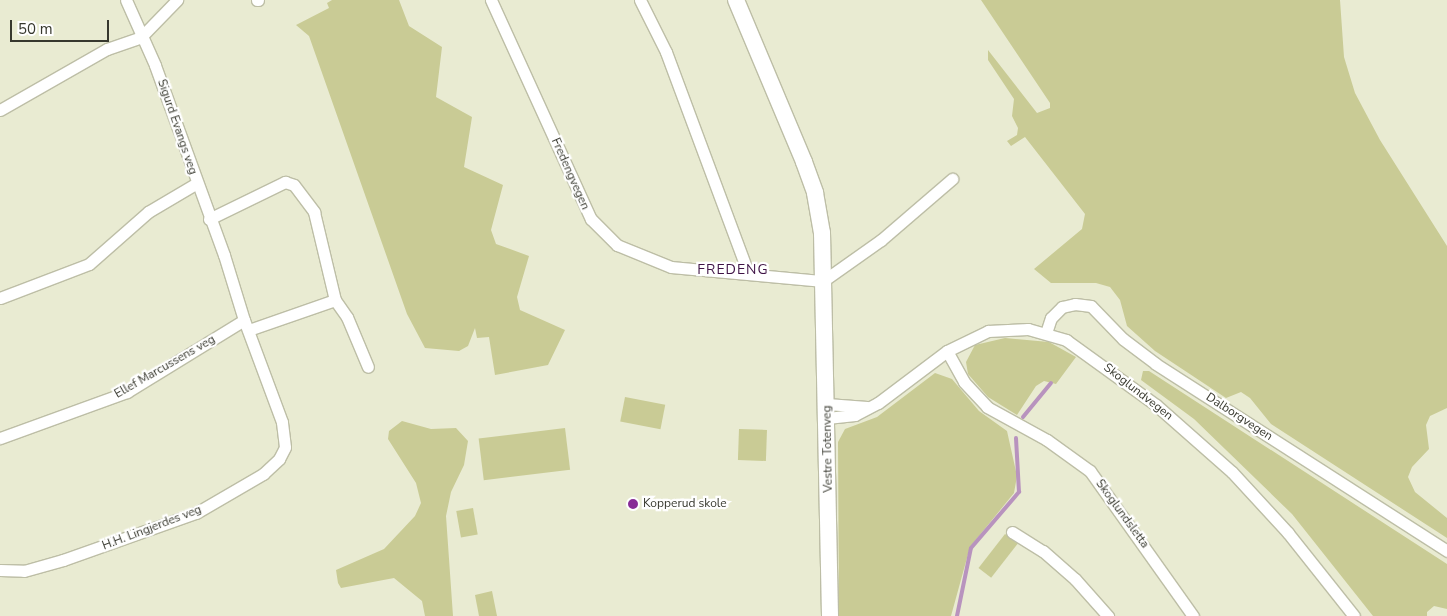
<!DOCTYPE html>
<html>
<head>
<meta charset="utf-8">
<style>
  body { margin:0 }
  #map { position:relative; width:1447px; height:616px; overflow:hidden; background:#e9ebd2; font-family:"Nunito Sans",sans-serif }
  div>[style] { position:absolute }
  .green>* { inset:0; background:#c9cb95; transform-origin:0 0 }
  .stream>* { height:4px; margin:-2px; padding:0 2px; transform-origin:2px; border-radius:2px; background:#b893be }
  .roads { filter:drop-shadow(1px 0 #bdbea6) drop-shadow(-1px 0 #bdbea6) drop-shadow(0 1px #bdbea6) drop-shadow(0 -1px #bdbea6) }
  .street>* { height:11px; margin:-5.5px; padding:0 5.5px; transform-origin:5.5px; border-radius:5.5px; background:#fff }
  .secondary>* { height:16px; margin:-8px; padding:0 8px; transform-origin:8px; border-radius:8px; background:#fff }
  .dots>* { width:14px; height:14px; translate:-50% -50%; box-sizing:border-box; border:2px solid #fff; border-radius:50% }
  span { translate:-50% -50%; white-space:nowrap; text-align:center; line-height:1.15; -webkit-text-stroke:4.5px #fff; paint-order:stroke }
  .street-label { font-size:12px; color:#37382e }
  .poi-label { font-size:12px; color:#37382e }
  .left { translate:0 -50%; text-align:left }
  .neighbourhood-label { font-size:14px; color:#3f1346; letter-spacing:1px }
  .scale { position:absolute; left:10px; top:20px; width:99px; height:22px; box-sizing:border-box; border:2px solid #37382e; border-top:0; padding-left:6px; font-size:15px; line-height:18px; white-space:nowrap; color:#37382e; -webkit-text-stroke:4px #fff; paint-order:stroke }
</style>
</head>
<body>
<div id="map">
  <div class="green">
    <i style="clip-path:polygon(332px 0,399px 0,409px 26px,442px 47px,436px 97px,472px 117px,464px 167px,503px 185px,491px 230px,496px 244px,529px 256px,517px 297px,520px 310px,565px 330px,548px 365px,495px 375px,489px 337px,477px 338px,475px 328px,468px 346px,459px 351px,425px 348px,407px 314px,309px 36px,296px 25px,329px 8px,327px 3px)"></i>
    <i style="clip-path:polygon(981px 0,1340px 0,1344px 57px,1355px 93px,1380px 140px,1447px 246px,1447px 408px,1430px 416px,1426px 425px,1429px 449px,1412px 467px,1408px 477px,1415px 492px,1447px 518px,1447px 538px,1271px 424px,1250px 398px,1241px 392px,1226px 398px,1155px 351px,1127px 326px,1120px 300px,1110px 287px,1096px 283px,1051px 283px,1034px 269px,1082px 229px,1085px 214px,1025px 137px,1011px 146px,1007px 141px,1017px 135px,1018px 128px,1012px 116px,1014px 99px,988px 60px,988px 50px,1037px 113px,1050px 108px,1050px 103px)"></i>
    <i style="clip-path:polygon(1005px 338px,1049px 342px,1076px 357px,1056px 384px,1044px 381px,1036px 386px,1017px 415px,988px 397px,968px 374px,966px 362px,975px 345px)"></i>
    <i style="clip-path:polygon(1143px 371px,1149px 371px,1447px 564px,1447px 609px,1434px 606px,1427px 612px,1427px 616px,1373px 616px,1292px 514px,1194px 419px,1141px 380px)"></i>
    <i style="clip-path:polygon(935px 373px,952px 379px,979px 411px,1007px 431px,1017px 476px,1014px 493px,970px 547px,951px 616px,839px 616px,838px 442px,845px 429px,877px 417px)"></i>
    <i style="left:625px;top:397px;width:41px;height:25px;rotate:11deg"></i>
    <i style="clip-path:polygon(402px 421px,431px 429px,456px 428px,468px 441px,464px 465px,451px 492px,446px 516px,453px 616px,425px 616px,422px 601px,394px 578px,341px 588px,338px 583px,336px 570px,384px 549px,415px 516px,421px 503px,416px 483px,388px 439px,389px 431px)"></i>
    <i style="left:565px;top:428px;width:42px;height:87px;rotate:83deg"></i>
    <i style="left:739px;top:429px;width:28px;height:31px;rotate:2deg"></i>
    <i style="left:473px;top:508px;width:27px;height:17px;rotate:80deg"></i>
    <i style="left:1005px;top:534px;width:16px;height:43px;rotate:38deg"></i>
    <i style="clip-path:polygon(492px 591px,497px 616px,479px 616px,475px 595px)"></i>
  </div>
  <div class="stream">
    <i style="left:1023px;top:417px;width:44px;rotate:-50.5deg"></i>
    <i style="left:957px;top:616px;width:69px;rotate:-78.4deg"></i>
    <i style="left:971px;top:548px;width:74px;rotate:-49.4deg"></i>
    <i style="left:1019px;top:492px;width:54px;rotate:-93.2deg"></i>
  </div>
  <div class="roads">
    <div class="street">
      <i style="left:257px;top:0;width:1px"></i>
      <i style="left:491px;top:0;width:241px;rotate:65.5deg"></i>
      <i style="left:591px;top:219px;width:37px;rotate:45deg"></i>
      <i style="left:617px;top:245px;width:58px;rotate:22.2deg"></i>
      <i style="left:671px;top:267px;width:153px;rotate:5.3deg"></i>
      <i style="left:823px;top:281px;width:71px;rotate:-35.3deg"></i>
      <i style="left:881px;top:240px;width:94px;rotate:-40.7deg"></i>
      <i style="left:640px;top:0;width:58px;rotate:63.4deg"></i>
      <i style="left:666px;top:52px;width:236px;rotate:69.6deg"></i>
      <i style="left:0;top:110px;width:123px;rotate:-29.7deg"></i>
      <i style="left:107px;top:49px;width:36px;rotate:-19deg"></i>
      <i style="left:141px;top:37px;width:52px;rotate:-45.8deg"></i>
      <i style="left:209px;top:219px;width:85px;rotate:-26deg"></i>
      <i style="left:285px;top:182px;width:9px;rotate:18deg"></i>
      <i style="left:294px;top:185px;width:34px;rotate:53deg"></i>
      <i style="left:314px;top:212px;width:90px;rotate:76.6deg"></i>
      <i style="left:335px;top:300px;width:91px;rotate:160.8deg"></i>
      <i style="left:0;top:298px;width:95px;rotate:-20.9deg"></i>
      <i style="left:89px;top:264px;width:79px;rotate:-41.4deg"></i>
      <i style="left:148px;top:212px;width:57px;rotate:-30.6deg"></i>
      <i style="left:335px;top:300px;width:21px;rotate:55deg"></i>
      <i style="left:347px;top:317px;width:54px;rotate:67.2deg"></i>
      <i style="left:1046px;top:333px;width:16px;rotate:-72deg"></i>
      <i style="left:1051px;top:318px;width:16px;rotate:-45deg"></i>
      <i style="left:1062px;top:307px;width:13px;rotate:-13deg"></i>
      <i style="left:1075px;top:304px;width:16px;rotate:7deg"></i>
      <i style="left:1091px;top:306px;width:46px;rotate:45.9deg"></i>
      <i style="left:1123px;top:339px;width:41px;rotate:37.1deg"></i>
      <i style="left:1156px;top:364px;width:346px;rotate:32.7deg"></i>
      <i style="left:947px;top:351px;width:35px;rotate:61deg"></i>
      <i style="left:964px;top:382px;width:34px;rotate:47deg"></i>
      <i style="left:987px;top:407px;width:68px;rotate:28.8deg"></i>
      <i style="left:1047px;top:440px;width:53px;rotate:35.8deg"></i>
      <i style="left:1090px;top:471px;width:178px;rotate:54.6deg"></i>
      <i style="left:827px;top:404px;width:40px;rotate:4.3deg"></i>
      <i style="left:827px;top:418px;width:28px;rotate:-6deg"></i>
      <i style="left:855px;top:415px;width:26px;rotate:-28deg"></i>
      <i style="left:878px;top:403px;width:86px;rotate:-37deg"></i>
      <i style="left:947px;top:351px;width:46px;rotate:-26deg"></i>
      <i style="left:988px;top:331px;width:40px;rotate:-2.9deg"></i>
      <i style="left:1028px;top:329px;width:40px;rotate:16deg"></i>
      <i style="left:1066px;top:340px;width:111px;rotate:35.8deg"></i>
      <i style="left:1156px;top:405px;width:101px;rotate:41.4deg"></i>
      <i style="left:1232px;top:472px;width:83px;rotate:47.4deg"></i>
      <i style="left:1288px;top:533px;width:106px;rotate:51.5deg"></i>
      <i style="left:0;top:438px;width:135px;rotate:-19.9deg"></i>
      <i style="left:127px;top:392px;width:137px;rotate:-31.6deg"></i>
      <i style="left:1012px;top:532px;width:36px;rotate:32deg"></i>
      <i style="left:1043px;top:551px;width:43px;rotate:41.2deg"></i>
      <i style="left:1075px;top:579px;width:50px;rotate:48.3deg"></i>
      <i style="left:0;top:570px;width:24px;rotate:2deg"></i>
      <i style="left:24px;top:571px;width:41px;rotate:-15.8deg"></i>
      <i style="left:63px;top:560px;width:141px;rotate:-19.5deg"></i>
      <i style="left:196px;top:513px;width:78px;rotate:-30.2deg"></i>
      <i style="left:263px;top:474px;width:22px;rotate:-43deg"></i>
      <i style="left:279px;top:459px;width:13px;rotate:-63deg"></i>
      <i style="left:285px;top:447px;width:25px;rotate:-97deg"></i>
      <i style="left:282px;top:422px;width:109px;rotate:-110.4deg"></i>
      <i style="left:244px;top:320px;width:68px;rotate:-107.1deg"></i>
      <i style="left:224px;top:255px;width:202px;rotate:-110deg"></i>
      <i style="left:155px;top:65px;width:71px;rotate:-114deg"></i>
    </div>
    <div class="secondary">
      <i style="left:736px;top:0;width:176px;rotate:67.2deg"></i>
      <i style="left:804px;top:162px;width:33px;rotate:70deg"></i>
      <i style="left:815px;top:193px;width:41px;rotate:80.1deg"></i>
      <i style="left:822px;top:233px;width:383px;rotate:88.8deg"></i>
    </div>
  </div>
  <div class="dots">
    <i style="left:633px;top:504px;background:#882c97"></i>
  </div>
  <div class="street-label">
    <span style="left:177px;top:127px;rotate:71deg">Sigurd Evangs veg</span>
    <span style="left:570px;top:174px;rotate:66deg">Fredengvegen</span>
    <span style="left:165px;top:367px;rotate:-30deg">Ellef Marcussens veg</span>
    <span style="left:1138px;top:392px;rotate:38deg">Skoglundvegen</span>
    <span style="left:1239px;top:417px;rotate:33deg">Dalborgvegen</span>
    <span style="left:828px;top:449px;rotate:-91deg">Vestre Totenveg</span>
    <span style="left:1122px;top:514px;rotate:54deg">Skoglundsletta</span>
    <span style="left:152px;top:528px;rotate:-21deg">H.H. Lingjerdes veg</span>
  </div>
  <div class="poi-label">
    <span class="left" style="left:643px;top:504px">Kopperud skole</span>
  </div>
  <div class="neighbourhood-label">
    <span style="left:733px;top:270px">FREDENG</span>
  </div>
  <div class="scale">50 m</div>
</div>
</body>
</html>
